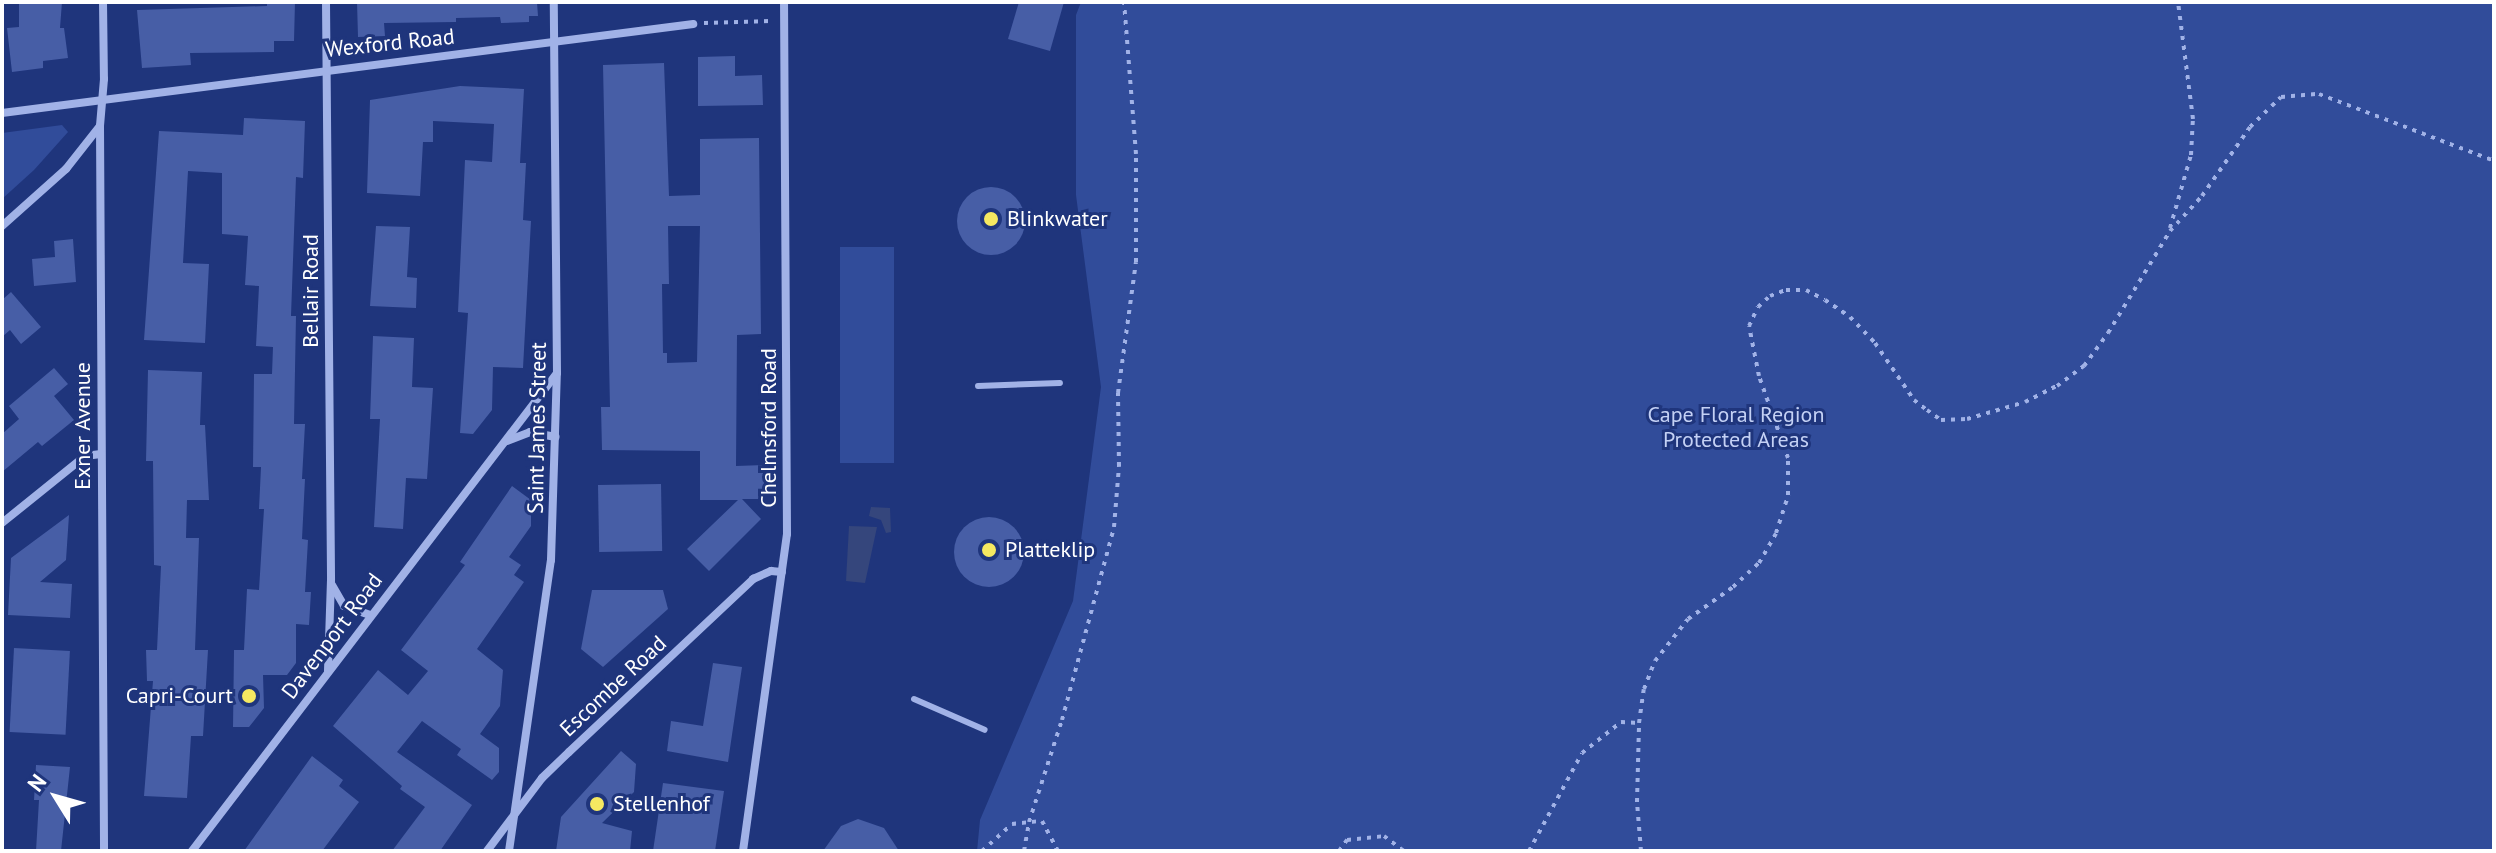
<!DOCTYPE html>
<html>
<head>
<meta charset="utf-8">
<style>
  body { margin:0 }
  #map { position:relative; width:2496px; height:853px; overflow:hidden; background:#1f357c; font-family:"PT Sans",sans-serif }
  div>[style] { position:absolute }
  .green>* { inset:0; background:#314c9a; transform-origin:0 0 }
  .water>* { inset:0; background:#35467c }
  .building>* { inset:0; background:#475ea6; transform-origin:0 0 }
  .round { border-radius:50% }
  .path>* { height:4px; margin-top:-2px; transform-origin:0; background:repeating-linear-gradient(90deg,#a1b2e7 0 4px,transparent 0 10px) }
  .service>* { height:6px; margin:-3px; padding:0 3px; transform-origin:3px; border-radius:3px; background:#a1b2e7 }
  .minor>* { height:8px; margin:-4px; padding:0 4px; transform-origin:4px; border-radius:4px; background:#a1b2e7 }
  .dots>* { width:22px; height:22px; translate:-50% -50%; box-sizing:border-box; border:4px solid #1f357c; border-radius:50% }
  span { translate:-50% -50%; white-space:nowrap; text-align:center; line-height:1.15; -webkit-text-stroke:6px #1f357c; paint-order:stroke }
  .street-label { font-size:22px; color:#fff }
  .poi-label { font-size:22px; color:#fff }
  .left { translate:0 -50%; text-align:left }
  .right { translate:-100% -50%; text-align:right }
  .park-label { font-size:22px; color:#c4d1f5 }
  .frame { position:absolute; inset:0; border:4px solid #fff; pointer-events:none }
  .north { position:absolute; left:16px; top:757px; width:80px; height:80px; -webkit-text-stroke:6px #1f357c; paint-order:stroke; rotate:307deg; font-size:22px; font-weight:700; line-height:32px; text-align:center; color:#fff }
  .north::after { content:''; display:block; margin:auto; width:28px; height:36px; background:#fff; clip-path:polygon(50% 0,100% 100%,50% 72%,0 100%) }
</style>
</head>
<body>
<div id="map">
  <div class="green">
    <i style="clip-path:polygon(1081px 2px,2494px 2px,2494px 851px,977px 851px,980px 820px,1073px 601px,1101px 387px,1076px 195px,1076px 15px)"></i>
    <i style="clip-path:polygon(62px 125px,68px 132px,34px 170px,2px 199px,2px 133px)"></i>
    <i style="left:840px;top:247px;width:54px;height:216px"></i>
  </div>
  <div class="water">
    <i style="clip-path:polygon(871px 507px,890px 508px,891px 532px,886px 533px,881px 520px,869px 516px)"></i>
    <i style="clip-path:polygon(849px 526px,877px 527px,865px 583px,846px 581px)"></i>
  </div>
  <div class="building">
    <i style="clip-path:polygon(19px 2px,62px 2px,60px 28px,64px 28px,68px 58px,43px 61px,43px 68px,12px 72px,7px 28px,19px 27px)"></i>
    <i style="clip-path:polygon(267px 2px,295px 2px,294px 41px,274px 41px,274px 52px,190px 53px,191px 65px,142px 68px,137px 10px,267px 6px)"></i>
    <i style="clip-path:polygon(357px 2px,537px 2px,538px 16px,529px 16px,529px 22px,501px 23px,500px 17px,456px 18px,456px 22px,384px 23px,385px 36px,358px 37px)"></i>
    <i style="clip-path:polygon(1019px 2px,1064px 2px,1050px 51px,1008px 39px)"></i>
    <i style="clip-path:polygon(735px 56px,735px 76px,762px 75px,763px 105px,698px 106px,698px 57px)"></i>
    <i style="clip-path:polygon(evenodd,664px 63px,669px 196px,700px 195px,700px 139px,759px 138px,761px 334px,737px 335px,736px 466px,764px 465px,764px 499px,742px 499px,761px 519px,709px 571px,687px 549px,738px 500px,700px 500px,700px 451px,602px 450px,601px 407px,610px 407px,603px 65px,664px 63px,668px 226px,700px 226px,697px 362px,667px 363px,667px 353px,663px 353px,662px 284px,669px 284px,668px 226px)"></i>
    <i style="clip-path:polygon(460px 86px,524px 89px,520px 163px,526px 163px,523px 220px,531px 221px,523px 368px,493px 367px,492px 410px,473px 434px,460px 433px,468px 313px,458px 312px,465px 160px,492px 162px,494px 124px,433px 121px,433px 142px,423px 142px,420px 196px,367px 193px,370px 100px)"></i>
    <i style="clip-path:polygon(244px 118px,305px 121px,303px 178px,296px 177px,291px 316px,296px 316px,294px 424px,305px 424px,302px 479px,305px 479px,302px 539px,308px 540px,305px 592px,311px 592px,309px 625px,296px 624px,296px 663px,287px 675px,263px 675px,264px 708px,249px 727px,233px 727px,234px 650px,244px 650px,247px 589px,259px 590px,264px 509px,259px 509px,261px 467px,253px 467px,254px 374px,272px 374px,273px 347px,256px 346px,259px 286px,245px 285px,248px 236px,222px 234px,222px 173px,188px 171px,183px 263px,209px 264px,205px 343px,144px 340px,159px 131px,243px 135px)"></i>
    <i class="round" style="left:957px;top:187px;width:68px;height:68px"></i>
    <i style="clip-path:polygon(376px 226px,410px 227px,407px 277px,417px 278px,416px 308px,370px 306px)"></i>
    <i style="clip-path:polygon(73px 239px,76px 282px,34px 286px,32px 259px,55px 257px,54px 241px)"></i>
    <i style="clip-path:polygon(11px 292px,41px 327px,21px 344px,10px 330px,2px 337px,2px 300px)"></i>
    <i style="clip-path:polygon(373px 336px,414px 338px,412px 387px,433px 388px,427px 479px,406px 478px,403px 529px,374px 527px,380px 419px,370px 419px)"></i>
    <i style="clip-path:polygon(54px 368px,68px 384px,54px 396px,74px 420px,42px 446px,38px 442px,2px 472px,2px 434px,19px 419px,9px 406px)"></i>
    <i style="clip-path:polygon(148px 370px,202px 372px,200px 425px,205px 425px,209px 500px,187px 500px,186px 538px,199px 538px,195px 650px,208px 650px,203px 736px,191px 736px,187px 798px,144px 796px,153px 681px,147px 681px,146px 650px,157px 650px,161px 566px,154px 565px,153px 461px,146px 461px)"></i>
    <i style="left:661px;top:484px;width:67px;height:63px;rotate:89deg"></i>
    <i style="clip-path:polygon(512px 486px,531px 500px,531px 526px,509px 557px,521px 565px,514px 575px,524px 582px,477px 649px,503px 670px,500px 706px,480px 734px,499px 748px,499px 772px,492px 780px,457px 755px,461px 749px,422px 721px,397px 752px,472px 805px,440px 851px,392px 851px,425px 807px,400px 789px,402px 786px,333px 726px,378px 670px,408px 695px,428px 671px,401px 650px,465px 565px,460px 562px)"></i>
    <i style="clip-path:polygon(69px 515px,66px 560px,40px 582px,72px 584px,70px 618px,8px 615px,11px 558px)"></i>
    <i class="round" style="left:954px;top:517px;width:70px;height:70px"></i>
    <i style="clip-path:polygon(592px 590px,663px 590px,668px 609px,603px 667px,581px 649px)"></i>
    <i style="left:14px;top:648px;width:56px;height:84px;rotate:3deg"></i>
    <i style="clip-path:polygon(713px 663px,742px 667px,728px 762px,667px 751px,671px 721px,703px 726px)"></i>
    <i style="clip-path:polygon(621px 751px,636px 764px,634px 792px,602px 823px,632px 831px,630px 851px,556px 851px,561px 817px)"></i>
    <i style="clip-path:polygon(312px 756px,343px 780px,339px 786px,359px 802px,322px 851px,244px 851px)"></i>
    <i style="clip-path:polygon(36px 765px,70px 767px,61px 851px,36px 851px,39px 800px,34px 800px)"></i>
    <i style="clip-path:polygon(663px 783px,724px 791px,715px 851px,653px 851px)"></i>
    <i style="clip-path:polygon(858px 819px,884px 828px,899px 851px,823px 851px,841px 826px)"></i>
  </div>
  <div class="path">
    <i style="left:704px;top:23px;width:67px;rotate:-1.7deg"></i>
    <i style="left:2170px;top:228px;width:76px;rotate:-74deg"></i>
    <i style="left:2191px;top:155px;width:36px;rotate:-87deg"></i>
    <i style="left:2193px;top:119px;width:118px;rotate:-97.3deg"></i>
    <i style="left:982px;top:851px;width:40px;rotate:-42deg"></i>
    <i style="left:1012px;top:824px;width:30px;rotate:-6deg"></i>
    <i style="left:1042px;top:821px;width:34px;rotate:62deg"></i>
    <i style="left:1024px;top:851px;width:29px;rotate:-80deg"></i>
    <i style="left:1029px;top:822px;width:107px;rotate:-72.1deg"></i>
    <i style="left:1062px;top:720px;width:200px;rotate:-74.9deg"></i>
    <i style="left:1114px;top:527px;width:61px;rotate:-85.3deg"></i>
    <i style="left:1119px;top:466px;width:73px;rotate:-90.8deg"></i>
    <i style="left:1118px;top:393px;width:132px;rotate:-82.2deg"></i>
    <i style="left:1136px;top:262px;width:108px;rotate:-90deg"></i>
    <i style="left:1136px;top:154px;width:152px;rotate:-94.5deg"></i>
    <i style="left:1339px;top:851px;width:14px;rotate:-54deg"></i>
    <i style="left:1347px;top:840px;width:37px;rotate:-6deg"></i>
    <i style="left:1384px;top:836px;width:25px;rotate:37deg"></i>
    <i style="left:1529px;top:851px;width:111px;rotate:-61.6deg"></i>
    <i style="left:1582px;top:753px;width:50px;rotate:-38.5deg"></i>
    <i style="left:1621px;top:722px;width:18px;rotate:3deg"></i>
    <i style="left:1641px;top:851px;width:49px;rotate:-94.7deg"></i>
    <i style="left:1637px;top:802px;width:79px;rotate:-88.5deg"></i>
    <i style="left:1639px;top:723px;width:34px;rotate:-82deg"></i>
    <i style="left:1644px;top:689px;width:30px;rotate:-69deg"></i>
    <i style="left:1655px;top:661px;width:53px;rotate:-51.8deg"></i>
    <i style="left:1688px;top:619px;width:55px;rotate:-35.4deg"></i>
    <i style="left:1733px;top:587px;width:35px;rotate:-43deg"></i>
    <i style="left:1759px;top:563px;width:34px;rotate:-60deg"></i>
    <i style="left:1776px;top:533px;width:40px;rotate:-72deg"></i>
    <i style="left:1788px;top:495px;width:37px;rotate:-90deg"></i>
    <i style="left:1788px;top:458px;width:87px;rotate:-109.5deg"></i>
    <i style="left:1759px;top:376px;width:51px;rotate:-101.3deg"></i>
    <i style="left:1749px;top:326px;width:21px;rotate:-65deg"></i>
    <i style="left:1758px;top:307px;width:16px;rotate:-43deg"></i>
    <i style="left:1770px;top:296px;width:17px;rotate:-21deg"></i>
    <i style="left:1786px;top:290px;width:20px"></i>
    <i style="left:1806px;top:290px;width:21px;rotate:28deg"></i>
    <i style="left:1825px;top:300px;width:30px;rotate:34deg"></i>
    <i style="left:1850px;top:317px;width:36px;rotate:46deg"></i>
    <i style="left:1875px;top:343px;width:69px;rotate:55.6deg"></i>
    <i style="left:1914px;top:400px;width:16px;rotate:38deg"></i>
    <i style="left:1927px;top:410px;width:17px;rotate:36deg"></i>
    <i style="left:1941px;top:420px;width:26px;rotate:-2deg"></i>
    <i style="left:1967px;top:419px;width:60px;rotate:-16.3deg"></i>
    <i style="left:2025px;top:402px;width:36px;rotate:-27deg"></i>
    <i style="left:2057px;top:386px;width:34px;rotate:-37deg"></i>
    <i style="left:2084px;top:366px;width:41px;rotate:-54deg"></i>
    <i style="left:2108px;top:333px;width:119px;rotate:-58.7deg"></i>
    <i style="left:2170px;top:231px;width:47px;rotate:-47.6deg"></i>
    <i style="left:2202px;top:196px;width:84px;rotate:-55.2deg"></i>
    <i style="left:2250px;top:127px;width:43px;rotate:-44.1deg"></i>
    <i style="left:2281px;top:97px;width:38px;rotate:-5deg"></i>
    <i style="left:2319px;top:94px;width:187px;rotate:20.9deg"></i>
  </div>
  <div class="service">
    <i style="left:978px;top:386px;width:82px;rotate:-2.1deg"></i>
    <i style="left:914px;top:699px;width:77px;rotate:23.6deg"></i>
  </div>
  <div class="minor">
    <i style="left:103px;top:2px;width:77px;rotate:89.3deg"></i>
    <i style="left:104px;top:79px;width:47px;rotate:94.9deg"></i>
    <i style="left:100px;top:126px;width:725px;rotate:89.68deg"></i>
    <i style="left:326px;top:2px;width:578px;rotate:89.5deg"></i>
    <i style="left:331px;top:580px;width:91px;rotate:91.9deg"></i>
    <i style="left:2px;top:113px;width:697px;rotate:-7.34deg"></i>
    <i style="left:2px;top:226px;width:86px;rotate:-41.7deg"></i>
    <i style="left:66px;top:169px;width:53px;rotate:-51.8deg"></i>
    <i style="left:507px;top:441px;width:25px;rotate:-21deg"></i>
    <i style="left:530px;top:432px;width:26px;rotate:11deg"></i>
    <i style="left:2px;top:523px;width:107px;rotate:-38.9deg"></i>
    <i style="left:85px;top:456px;width:16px;rotate:-7deg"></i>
    <i style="left:332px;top:585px;width:24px;rotate:60deg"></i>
    <i style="left:344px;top:606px;width:28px;rotate:19deg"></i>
    <i style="left:192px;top:851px;width:601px;rotate:-52.63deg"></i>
    <i style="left:487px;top:851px;width:91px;rotate:-53deg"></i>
    <i style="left:542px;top:778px;width:37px;rotate:-44deg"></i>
    <i style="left:569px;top:752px;width:253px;rotate:-43.2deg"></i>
    <i style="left:753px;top:579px;width:20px;rotate:-24deg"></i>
    <i style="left:771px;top:571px;width:11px;rotate:5deg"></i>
    <i style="left:509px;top:851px;width:294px;rotate:-81.8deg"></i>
    <i style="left:551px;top:560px;width:187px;rotate:-88.2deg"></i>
    <i style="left:557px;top:373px;width:371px;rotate:-90.5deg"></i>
    <i style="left:743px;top:851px;width:320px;rotate:-82.1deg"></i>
    <i style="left:787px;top:534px;width:532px;rotate:-90.32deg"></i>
  </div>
  <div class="dots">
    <i style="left:991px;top:219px;background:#f5e861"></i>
    <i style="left:989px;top:550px;background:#f5e861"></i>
    <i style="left:249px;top:696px;background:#f5e861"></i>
    <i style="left:597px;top:804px;background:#f5e861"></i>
  </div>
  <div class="street-label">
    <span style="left:390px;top:43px;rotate:-6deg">Wexford Road</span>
    <span style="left:311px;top:291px;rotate:-90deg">Bellair Road</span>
    <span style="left:83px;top:426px;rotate:-90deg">Exner Avenue</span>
    <span style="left:537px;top:428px;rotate:-89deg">Saint James Street</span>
    <span style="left:769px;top:428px;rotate:-90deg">Chelmsford Road</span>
    <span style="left:332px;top:636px;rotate:-53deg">Davenport Road</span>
    <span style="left:613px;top:686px;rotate:-43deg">Escombe Road</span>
  </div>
  <div class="poi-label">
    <span class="left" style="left:1007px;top:219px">Blinkwater</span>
    <span class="left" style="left:1005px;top:550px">Platteklip</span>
    <span class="right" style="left:233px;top:696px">Capri-Court</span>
    <span class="left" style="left:613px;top:804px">Stellenhof</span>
  </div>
  <div class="park-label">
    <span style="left:1736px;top:427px">Cape Floral Region<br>Protected Areas</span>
  </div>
  <div class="frame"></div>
  <div class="north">N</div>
</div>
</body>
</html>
